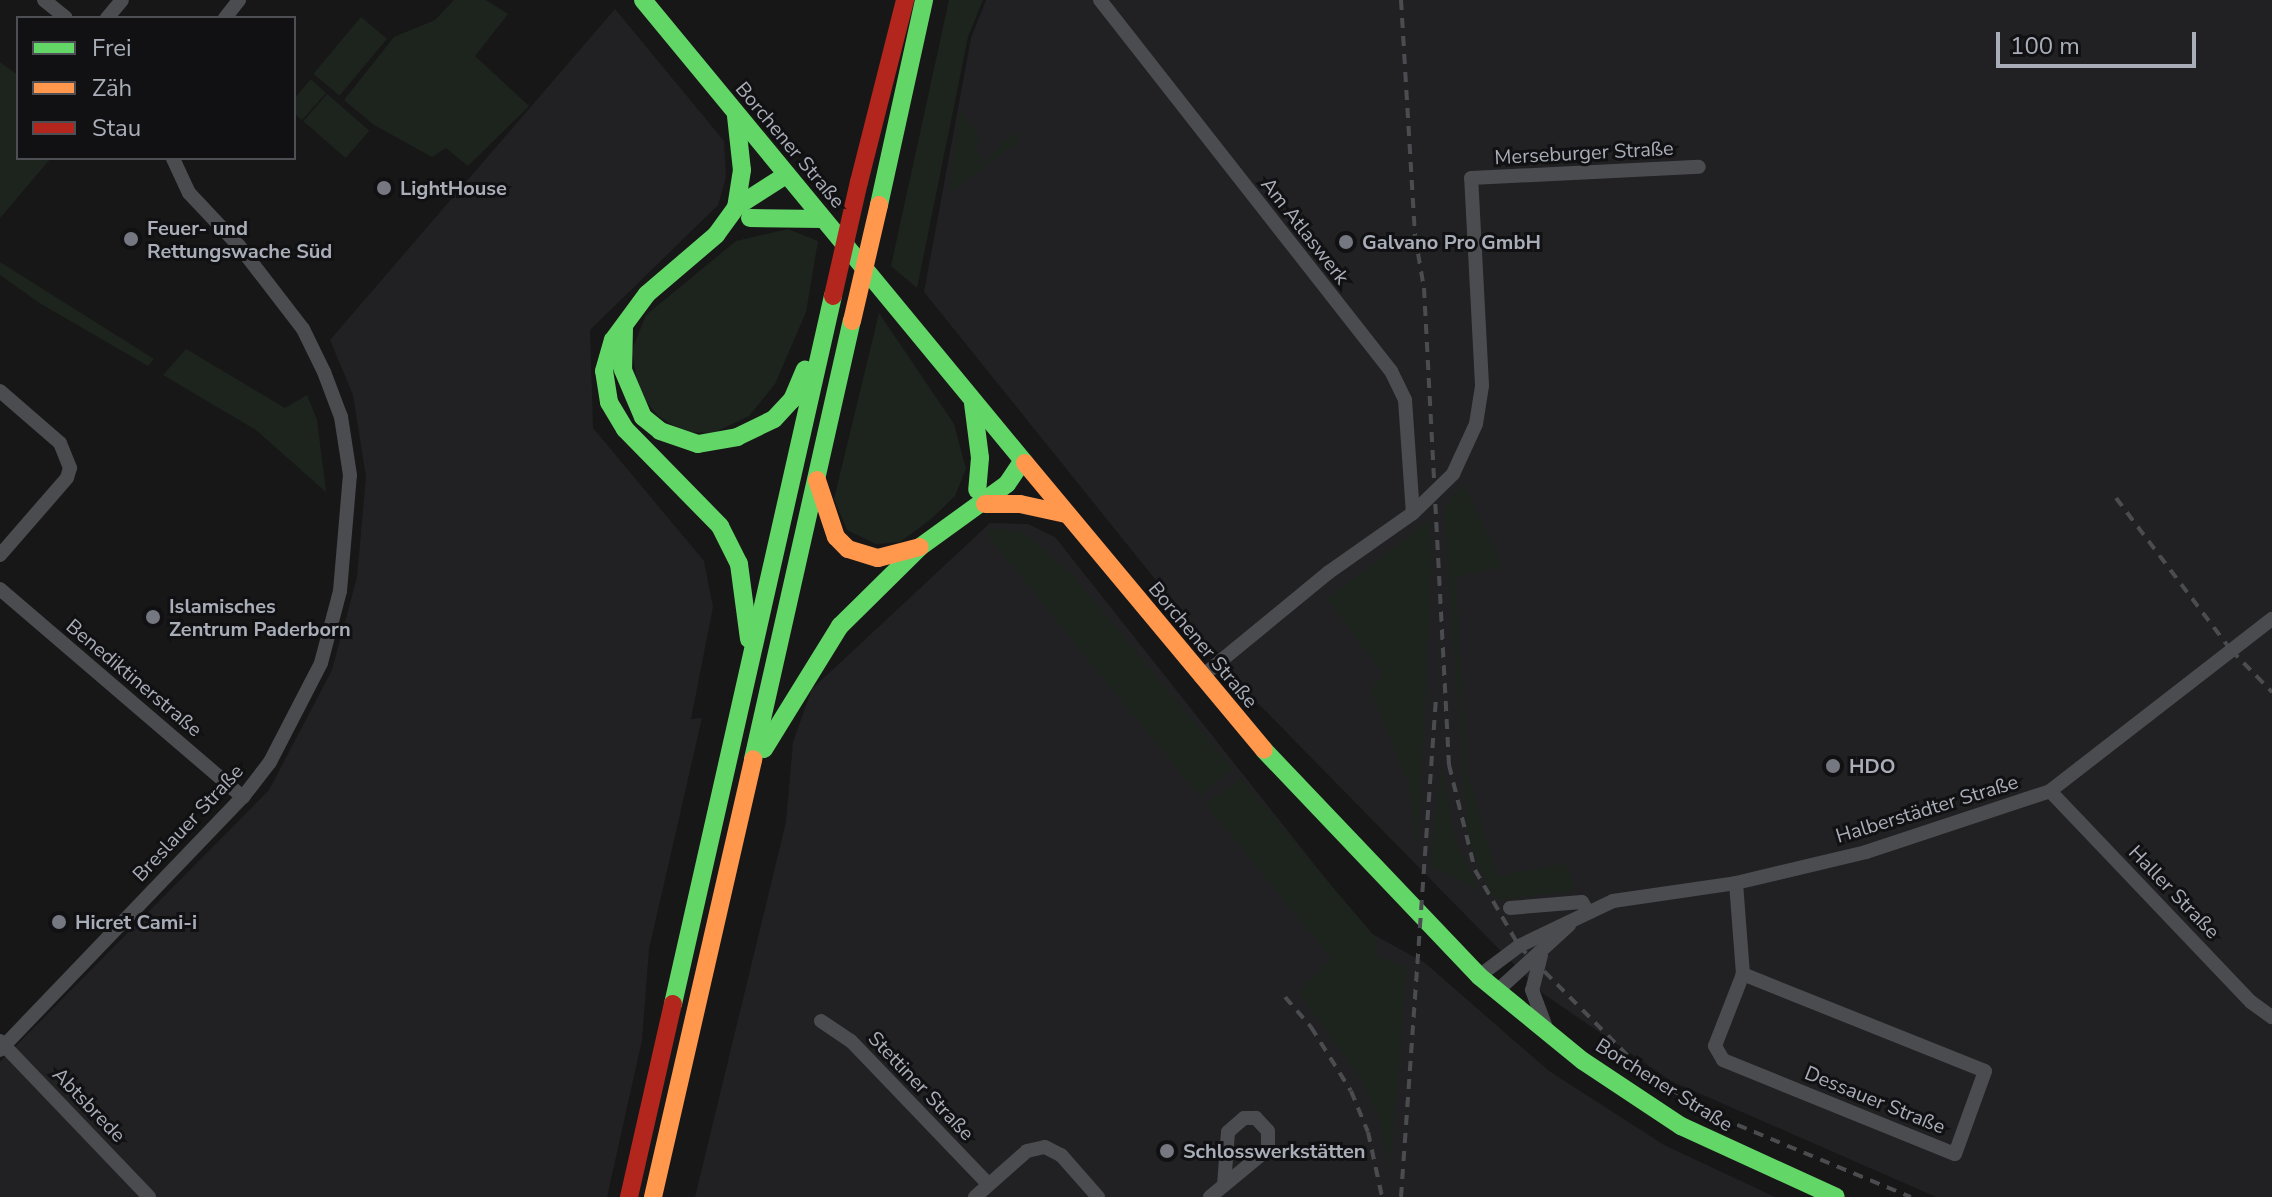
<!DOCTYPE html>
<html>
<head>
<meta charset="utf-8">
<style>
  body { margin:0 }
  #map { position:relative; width:2272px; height:1197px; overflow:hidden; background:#171717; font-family:"Nunito Sans",sans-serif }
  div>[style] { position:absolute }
  .built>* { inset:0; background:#212123 }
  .green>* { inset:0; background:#1d241e; transform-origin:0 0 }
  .street>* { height:14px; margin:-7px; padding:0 7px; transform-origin:7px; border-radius:7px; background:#4b4c50 }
  .fast>* { height:18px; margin:-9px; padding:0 9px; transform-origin:9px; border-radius:9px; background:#63d668 }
  .slow>* { height:18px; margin:-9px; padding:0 9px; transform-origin:9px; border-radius:9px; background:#ff974d }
  .jam>* { height:18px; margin:-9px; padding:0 9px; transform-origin:9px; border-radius:9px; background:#b3261e }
  .rail>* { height:4px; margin-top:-2px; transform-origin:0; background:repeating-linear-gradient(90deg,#4b4c4f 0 10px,transparent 0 18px) }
  .slow-bridge>* { height:18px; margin:-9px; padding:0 9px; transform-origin:9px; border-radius:9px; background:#ff974d }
  .jam-bridge>* { height:18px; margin:-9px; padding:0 9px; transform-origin:9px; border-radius:9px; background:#b3261e }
  .dots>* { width:22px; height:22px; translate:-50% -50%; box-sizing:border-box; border:4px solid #111113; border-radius:50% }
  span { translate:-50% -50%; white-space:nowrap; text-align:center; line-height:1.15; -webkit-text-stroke:6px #111113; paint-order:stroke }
  .street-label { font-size:20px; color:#a8adb8 }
  .poi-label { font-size:20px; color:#a8adb8; font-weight:700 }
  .left { translate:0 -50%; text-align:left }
  .legend { position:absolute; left:16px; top:16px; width:280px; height:144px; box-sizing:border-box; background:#111113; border:2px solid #4d4f55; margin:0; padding:10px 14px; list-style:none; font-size:24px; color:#a8adb8 }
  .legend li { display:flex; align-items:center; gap:16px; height:40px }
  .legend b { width:40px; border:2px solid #4d4f55 }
  .scale { position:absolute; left:1996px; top:32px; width:200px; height:36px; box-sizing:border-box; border:4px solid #a8adb8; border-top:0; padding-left:10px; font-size:24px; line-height:28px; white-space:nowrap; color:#a8adb8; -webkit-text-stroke:6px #111113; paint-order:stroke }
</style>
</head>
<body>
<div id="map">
  <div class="built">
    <i style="clip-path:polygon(986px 0,2272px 0,2272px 1197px,1936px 1197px,1671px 1081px,1542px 993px,1241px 686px,924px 292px,971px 38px)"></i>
    <i style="clip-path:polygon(615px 9px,724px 141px,726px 177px,718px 205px,590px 330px,593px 428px,704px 561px,713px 607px,691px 719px,702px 718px,649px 949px,642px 1040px,607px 1197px,0 1197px,0 1062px,269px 790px,332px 670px,357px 577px,366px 477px,353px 395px,330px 340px)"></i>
    <i style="clip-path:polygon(990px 523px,1028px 524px,1055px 537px,1367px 931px,1425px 963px,1549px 1071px,1664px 1145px,1775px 1197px,695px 1197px,786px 822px,793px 742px,812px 689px)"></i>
  </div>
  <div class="green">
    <i style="clip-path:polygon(454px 0,486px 0,508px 14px,475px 56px,529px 106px,468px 166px,446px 148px,432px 157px,374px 125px,344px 100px,394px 37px,435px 20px)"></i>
    <i style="clip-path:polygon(949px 0,983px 0,968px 37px,917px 288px,891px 266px)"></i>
    <i style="left:361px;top:17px;width:34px;height:74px;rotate:40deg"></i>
    <i style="clip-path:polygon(0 62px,18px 75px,18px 158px,51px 158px,0 218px)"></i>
    <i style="clip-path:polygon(311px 79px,326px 93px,302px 120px,294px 113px,294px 99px)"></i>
    <i style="left:327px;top:94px;width:56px;height:36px;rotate:41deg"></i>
    <i style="clip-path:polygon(960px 110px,979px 135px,976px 147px,983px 164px,1014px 132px,1021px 139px,949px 193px)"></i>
    <i style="clip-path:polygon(788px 229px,818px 241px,806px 312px,775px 384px,749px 416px,713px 433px,684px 432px,658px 416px,639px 393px,632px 350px,646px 315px,736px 241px)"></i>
    <i style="clip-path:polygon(0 262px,154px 359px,148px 366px,41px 304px,0 275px)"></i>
    <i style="clip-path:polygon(879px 313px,954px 424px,966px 469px,955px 496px,930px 520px,900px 542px,876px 544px,847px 530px,834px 499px)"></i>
    <i style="clip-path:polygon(186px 349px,285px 408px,307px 395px,317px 420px,326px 492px,256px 430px,163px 375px)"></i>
    <i style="clip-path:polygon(1463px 483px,1503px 567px,1455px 577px,1467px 771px,1497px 876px,1567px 863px,1575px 885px,1570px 891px,1505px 900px,1491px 895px,1468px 839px,1444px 510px)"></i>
    <i style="clip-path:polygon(1429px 520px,1432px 557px,1418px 852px,1408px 782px,1370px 690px,1383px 674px,1327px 599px)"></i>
    <i style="clip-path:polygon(992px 528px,1023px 532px,1071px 573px,1232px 768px,1200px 797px,986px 534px)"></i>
    <i style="clip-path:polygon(1441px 763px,1456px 844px,1481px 891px,1430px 866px)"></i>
    <i style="clip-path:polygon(1240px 778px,1375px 937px,1378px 957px,1407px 967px,1390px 1169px,1378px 1115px,1361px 1079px,1298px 992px,1332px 959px,1206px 805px)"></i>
  </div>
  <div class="street">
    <i style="left:44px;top:0;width:28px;rotate:39deg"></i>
    <i style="left:1100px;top:0;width:472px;rotate:51.9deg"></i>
    <i style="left:1391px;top:371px;width:32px;rotate:64deg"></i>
    <i style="left:1405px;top:400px;width:113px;rotate:86deg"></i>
    <i style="left:1413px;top:513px;width:103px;rotate:144.9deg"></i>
    <i style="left:1329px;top:572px;width:166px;rotate:140.6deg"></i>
    <i style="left:107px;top:18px;width:23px;rotate:-50deg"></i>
    <i style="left:225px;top:18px;width:23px;rotate:-52deg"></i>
    <i style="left:0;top:391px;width:79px;rotate:40.9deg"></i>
    <i style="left:60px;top:443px;width:27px;rotate:68deg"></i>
    <i style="left:70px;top:468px;width:10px;rotate:107deg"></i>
    <i style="left:67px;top:478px;width:102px;rotate:131deg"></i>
    <i style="left:1413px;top:513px;width:56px;rotate:-44.3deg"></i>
    <i style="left:1453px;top:474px;width:55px;rotate:-65.3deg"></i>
    <i style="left:1476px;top:424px;width:39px;rotate:-81deg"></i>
    <i style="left:1482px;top:385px;width:207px;rotate:-93deg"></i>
    <i style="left:1471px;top:178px;width:228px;rotate:-2.8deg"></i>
    <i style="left:0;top:589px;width:320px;rotate:40.6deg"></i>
    <i style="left:2050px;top:791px;width:291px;rotate:46.4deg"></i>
    <i style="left:2251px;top:1002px;width:26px;rotate:36deg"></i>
    <i style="left:1736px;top:883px;width:91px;rotate:85.6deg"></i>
    <i style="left:1743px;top:974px;width:77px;rotate:111.3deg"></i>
    <i style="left:1715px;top:1046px;width:16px;rotate:60deg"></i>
    <i style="left:1723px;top:1060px;width:250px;rotate:22.1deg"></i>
    <i style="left:1955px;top:1154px;width:88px;rotate:-70.1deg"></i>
    <i style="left:1985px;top:1071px;width:261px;rotate:-158.2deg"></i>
    <i style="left:1510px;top:908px;width:72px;rotate:-4.8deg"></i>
    <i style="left:1582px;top:902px;width:10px;rotate:61deg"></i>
    <i style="left:1541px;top:955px;width:36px;rotate:104deg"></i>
    <i style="left:1532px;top:990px;width:43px;rotate:69.4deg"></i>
    <i style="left:1479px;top:976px;width:50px;rotate:-36.9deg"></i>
    <i style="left:1519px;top:946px;width:104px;rotate:-25.6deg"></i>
    <i style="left:1613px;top:901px;width:124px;rotate:-8.3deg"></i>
    <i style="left:1736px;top:883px;width:134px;rotate:-13.4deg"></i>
    <i style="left:1866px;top:852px;width:194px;rotate:-18.3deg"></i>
    <i style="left:2050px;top:791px;width:281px;rotate:-37.8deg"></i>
    <i style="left:1497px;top:991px;width:98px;rotate:-42.5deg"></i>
    <i style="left:821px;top:1021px;width:36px;rotate:34deg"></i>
    <i style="left:851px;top:1041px;width:198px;rotate:46.2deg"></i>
    <i style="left:0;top:1041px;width:216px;rotate:46.3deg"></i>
    <i style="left:0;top:1050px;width:351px;rotate:-46.2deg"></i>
    <i style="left:243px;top:797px;width:44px;rotate:-52.4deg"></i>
    <i style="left:270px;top:762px;width:111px;rotate:-62.7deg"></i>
    <i style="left:321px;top:663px;width:74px;rotate:-75.2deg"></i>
    <i style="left:340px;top:591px;width:116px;rotate:-85.1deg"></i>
    <i style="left:350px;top:475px;width:59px;rotate:-98.8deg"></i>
    <i style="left:341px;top:417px;width:48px;rotate:-110.7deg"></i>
    <i style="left:324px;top:372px;width:48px;rotate:-116deg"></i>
    <i style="left:303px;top:329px;width:105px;rotate:-127.6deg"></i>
    <i style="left:239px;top:246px;width:73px;rotate:-133.3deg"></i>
    <i style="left:189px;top:193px;width:38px;rotate:-115deg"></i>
    <i style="left:975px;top:1197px;width:69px;rotate:-41.5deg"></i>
    <i style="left:1027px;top:1151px;width:18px;rotate:-13deg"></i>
    <i style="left:1045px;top:1147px;width:18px;rotate:27deg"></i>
    <i style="left:1061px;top:1155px;width:56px;rotate:48.6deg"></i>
    <i style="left:1210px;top:1197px;width:75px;rotate:-39.6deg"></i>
    <i style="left:1268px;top:1149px;width:18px;rotate:-90deg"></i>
    <i style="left:1268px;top:1131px;width:18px;rotate:-133deg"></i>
    <i style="left:1256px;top:1118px;width:12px;rotate:180deg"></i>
    <i style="left:1244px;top:1118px;width:21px;rotate:139deg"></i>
    <i style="left:1228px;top:1132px;width:53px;rotate:94.3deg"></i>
  </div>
  <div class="fast">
    <i style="left:643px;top:0;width:600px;rotate:50.48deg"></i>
    <i style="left:736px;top:116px;width:54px;rotate:83.7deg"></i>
    <i style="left:742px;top:170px;width:37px;rotate:99deg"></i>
    <i style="left:879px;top:205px;width:210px;rotate:-77.6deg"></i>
    <i style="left:750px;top:218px;width:73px;rotate:0.8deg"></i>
    <i style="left:624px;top:327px;width:43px;rotate:91.3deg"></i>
    <i style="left:623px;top:370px;width:51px;rotate:66.9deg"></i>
    <i style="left:643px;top:417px;width:22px;rotate:39deg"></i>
    <i style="left:660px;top:431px;width:40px;rotate:18.9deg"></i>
    <i style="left:698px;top:444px;width:40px;rotate:-10deg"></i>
    <i style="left:737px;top:437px;width:41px;rotate:-25.9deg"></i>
    <i style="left:774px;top:419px;width:26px;rotate:-47deg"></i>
    <i style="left:792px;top:400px;width:33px;rotate:-67deg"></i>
    <i style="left:973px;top:403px;width:55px;rotate:82.7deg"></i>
    <i style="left:980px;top:458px;width:32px;rotate:95deg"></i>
    <i style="left:749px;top:639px;width:76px;rotate:-97.6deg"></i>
    <i style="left:739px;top:564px;width:42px;rotate:-116.6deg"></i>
    <i style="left:720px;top:526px;width:136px;rotate:-134.4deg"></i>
    <i style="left:625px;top:429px;width:31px;rotate:-121deg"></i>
    <i style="left:609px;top:402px;width:31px;rotate:-99deg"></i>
    <i style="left:604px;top:371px;width:32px;rotate:-74deg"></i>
    <i style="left:613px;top:340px;width:57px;rotate:-53.5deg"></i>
    <i style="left:647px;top:294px;width:91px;rotate:-40.5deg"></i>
    <i style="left:716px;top:235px;width:34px;rotate:-54deg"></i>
    <i style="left:736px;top:207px;width:59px;rotate:-32.6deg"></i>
    <i style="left:764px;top:749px;width:145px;rotate:-58.3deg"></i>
    <i style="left:840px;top:626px;width:112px;rotate:-44.6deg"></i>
    <i style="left:920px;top:547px;width:107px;rotate:-35.9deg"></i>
    <i style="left:1007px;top:484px;width:27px;rotate:-56deg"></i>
    <i style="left:1264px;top:750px;width:312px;rotate:46.4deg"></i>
    <i style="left:1479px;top:976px;width:134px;rotate:39.3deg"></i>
    <i style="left:1583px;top:1061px;width:118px;rotate:33.6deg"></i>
    <i style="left:1681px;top:1126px;width:170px;rotate:24.6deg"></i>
    <i style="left:753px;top:759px;width:449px;rotate:-77.3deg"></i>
    <i style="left:673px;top:1004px;width:726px;rotate:-77.27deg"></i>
  </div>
  <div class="slow">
    <i style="left:1025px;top:463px;width:373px;rotate:50.2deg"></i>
    <i style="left:817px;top:480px;width:60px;rotate:71.6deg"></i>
    <i style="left:836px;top:537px;width:17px;rotate:45deg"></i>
    <i style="left:848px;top:549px;width:31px;rotate:17deg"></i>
    <i style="left:878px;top:558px;width:43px;rotate:-14.7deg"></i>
    <i style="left:985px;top:504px;width:35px"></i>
    <i style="left:1020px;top:504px;width:47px;rotate:12.3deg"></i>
    <i style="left:653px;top:1197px;width:449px;rotate:-77.1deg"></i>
  </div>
  <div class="jam">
    <i style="left:859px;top:182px;width:188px;rotate:-75.8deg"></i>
    <i style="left:629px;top:1197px;width:198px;rotate:-77.2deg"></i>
  </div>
  <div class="rail">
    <i style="left:1401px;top:0;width:236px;rotate:86.6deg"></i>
    <i style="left:1415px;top:236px;width:53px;rotate:80.2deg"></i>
    <i style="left:1424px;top:288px;width:478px;rotate:87deg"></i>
    <i style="left:1449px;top:765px;width:108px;rotate:76.1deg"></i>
    <i style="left:1475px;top:870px;width:88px;rotate:59.9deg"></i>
    <i style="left:1519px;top:946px;width:172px;rotate:45.2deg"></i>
    <i style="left:1640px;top:1068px;width:77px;rotate:33.9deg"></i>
    <i style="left:1704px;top:1111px;width:224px;rotate:22.6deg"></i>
    <i style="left:2116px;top:498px;width:191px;rotate:52.9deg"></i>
    <i style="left:2231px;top:650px;width:59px;rotate:45.7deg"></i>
    <i style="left:1285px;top:997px;width:40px;rotate:49deg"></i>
    <i style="left:1311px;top:1027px;width:75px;rotate:58deg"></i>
    <i style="left:1351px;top:1091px;width:44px;rotate:67.5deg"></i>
    <i style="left:1368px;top:1132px;width:66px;rotate:77.8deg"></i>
    <i style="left:1401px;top:1197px;width:500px;rotate:-85.99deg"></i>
  </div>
  <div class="slow-bridge">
    <i style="left:852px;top:321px;width:119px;rotate:-76.9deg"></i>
  </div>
  <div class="jam-bridge">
    <i style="left:833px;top:296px;width:117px;rotate:-77.2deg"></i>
  </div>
  <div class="dots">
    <i style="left:384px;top:188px;background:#757880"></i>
    <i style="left:131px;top:239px;background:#757880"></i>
    <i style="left:1346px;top:242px;background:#757880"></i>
    <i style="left:153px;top:617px;background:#757880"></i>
    <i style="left:1833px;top:766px;background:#757880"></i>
    <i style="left:59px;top:922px;background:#757880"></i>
    <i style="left:1167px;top:1151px;background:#757880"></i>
  </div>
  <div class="street-label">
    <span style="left:790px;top:145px;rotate:50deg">Borchener Straße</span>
    <span style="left:1584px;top:153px;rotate:-3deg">Merseburger Straße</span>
    <span style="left:1305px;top:231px;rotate:52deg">Am Atlaswerk</span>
    <span style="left:1203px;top:645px;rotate:50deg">Borchener Straße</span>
    <span style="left:134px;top:678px;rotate:40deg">Benediktinerstraße</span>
    <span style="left:1927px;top:809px;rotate:-17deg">Halberstädter Straße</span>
    <span style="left:188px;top:823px;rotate:-47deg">Breslauer Straße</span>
    <span style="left:2174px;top:892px;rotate:46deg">Haller Straße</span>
    <span style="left:1664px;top:1085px;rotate:32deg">Borchener Straße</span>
    <span style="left:921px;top:1086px;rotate:46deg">Stettiner Straße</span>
    <span style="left:1875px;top:1100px;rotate:22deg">Dessauer Straße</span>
    <span style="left:89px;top:1105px;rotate:46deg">Abtsbrede</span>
  </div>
  <div class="poi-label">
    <span class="left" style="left:400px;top:188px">LightHouse</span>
    <span class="left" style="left:147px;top:240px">Feuer- und<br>Rettungswache Süd</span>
    <span class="left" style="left:1362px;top:242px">Galvano Pro GmbH</span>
    <span class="left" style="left:169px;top:618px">Islamisches<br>Zentrum Paderborn</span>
    <span class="left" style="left:1849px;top:766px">HDO</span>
    <span class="left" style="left:75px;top:922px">Hicret Cami-i</span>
    <span class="left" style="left:1183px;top:1151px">Schlosswerkstätten</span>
  </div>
  <ul class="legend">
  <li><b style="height:10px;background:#63d668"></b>Frei</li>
  <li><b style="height:10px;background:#ff974d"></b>Zäh</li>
  <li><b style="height:10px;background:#b3261e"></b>Stau</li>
  </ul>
  <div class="scale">100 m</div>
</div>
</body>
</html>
